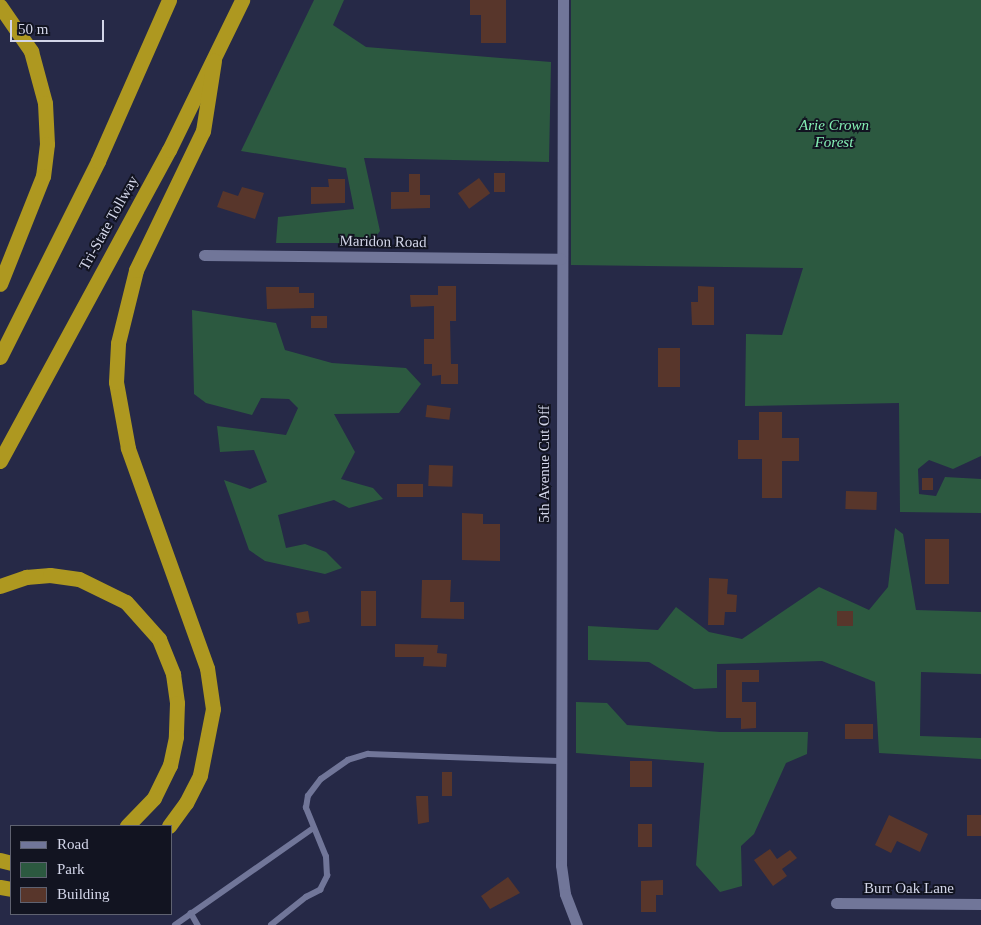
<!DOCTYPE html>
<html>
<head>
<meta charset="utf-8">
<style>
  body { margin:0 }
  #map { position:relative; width:981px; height:925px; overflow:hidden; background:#262947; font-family:Georgia,serif }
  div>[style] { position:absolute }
  .green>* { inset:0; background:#2c5940 }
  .building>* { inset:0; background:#58362b; transform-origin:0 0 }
  .service>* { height:5.5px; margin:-2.75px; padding:0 2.75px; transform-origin:2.75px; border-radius:2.75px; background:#717699 }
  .minor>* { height:11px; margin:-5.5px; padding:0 5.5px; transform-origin:5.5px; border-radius:5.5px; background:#717699 }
  .motorway>* { height:15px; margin:-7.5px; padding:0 7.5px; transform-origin:7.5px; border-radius:7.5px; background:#ae9820 }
  span { translate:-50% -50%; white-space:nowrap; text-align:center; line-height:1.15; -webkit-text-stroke:4px #121421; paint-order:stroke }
  .park-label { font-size:15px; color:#85f0b5; font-style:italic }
  .street-label { font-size:15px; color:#d3d6e9 }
  .legend { position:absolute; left:10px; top:825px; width:162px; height:90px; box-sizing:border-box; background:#121421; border:1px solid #5f6271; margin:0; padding:6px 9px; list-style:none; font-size:15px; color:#d3d6e9 }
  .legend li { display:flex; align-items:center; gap:10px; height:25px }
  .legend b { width:25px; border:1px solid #5f6271 }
  .scale { position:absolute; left:10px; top:20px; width:94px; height:22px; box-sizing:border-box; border:2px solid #d3d6e9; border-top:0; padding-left:6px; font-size:15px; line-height:18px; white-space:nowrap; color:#d3d6e9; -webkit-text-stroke:4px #121421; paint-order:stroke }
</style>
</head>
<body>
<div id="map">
  <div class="green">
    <i style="clip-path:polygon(314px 0,344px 0,333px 25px,366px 47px,551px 62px,549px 162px,364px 158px,380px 231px,371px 243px,276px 243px,278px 217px,354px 209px,346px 168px,241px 151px)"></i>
    <i style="clip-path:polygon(571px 0,981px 0,981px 456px,953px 469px,929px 460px,918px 469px,919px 494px,936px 496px,945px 477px,981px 479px,981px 513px,900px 512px,899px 403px,745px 406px,746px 334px,782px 335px,803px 268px,571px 265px)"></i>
    <i style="clip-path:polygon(192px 310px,276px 323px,285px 350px,332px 363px,406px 368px,421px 384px,399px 413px,334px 414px,355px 452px,341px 479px,373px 488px,383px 499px,349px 508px,334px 500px,278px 515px,286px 548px,305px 544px,326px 552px,342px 568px,325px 574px,265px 561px,249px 550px,224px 480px,250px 489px,267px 482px,254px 450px,220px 452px,217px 426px,286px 435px,298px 408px,289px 399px,261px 398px,252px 415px,206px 403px,194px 394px)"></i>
    <i style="clip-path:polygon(895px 528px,903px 534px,916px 610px,981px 612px,981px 674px,921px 672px,920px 736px,981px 738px,981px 759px,879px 753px,875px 682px,822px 661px,717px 664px,717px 688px,694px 689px,649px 662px,588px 660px,588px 626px,658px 630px,676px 607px,709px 632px,742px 639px,819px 587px,869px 610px,888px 587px)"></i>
    <i style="clip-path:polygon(576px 702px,607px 703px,627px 725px,720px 732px,808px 732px,807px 754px,786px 763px,754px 834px,741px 846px,742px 886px,720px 892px,696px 865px,704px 763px,576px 753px)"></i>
  </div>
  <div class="building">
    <i style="clip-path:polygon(470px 0,506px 0,506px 43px,481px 43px,481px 15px,470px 15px)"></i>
    <i style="left:494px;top:173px;width:11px;height:19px"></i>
    <i style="clip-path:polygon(409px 174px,420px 174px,420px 195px,430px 195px,430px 208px,391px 209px,391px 192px,409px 192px)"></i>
    <i style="left:479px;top:178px;width:19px;height:26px;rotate:54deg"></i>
    <i style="clip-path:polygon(328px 179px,345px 179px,345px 203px,311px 204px,311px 187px,329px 187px)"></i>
    <i style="clip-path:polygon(242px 187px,264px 193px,255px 219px,217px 207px,223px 191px,238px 196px)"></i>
    <i style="clip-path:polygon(438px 286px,456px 286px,456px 321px,450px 321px,451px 364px,458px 364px,458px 384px,441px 384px,441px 375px,432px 376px,432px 364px,424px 364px,424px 339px,434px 339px,434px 306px,411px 307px,410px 295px,438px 295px)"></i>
    <i style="clip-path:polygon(698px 286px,714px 287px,714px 325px,692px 325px,691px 302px,698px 302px)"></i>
    <i style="clip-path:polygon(266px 287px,299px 287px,299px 293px,314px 293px,314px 308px,267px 309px)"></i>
    <i style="left:311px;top:316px;width:16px;height:12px"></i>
    <i style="left:680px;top:348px;width:39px;height:22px;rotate:90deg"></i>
    <i style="left:427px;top:405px;width:24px;height:12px;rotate:7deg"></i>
    <i style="clip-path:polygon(759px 412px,782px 412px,782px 438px,799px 438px,799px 461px,782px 461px,782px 498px,762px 498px,762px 459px,738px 459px,738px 440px,759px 440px)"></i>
    <i style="left:429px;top:465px;width:24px;height:21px;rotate:2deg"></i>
    <i style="left:933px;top:478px;width:12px;height:11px;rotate:90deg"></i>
    <i style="left:397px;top:484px;width:26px;height:13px"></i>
    <i style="left:846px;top:491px;width:31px;height:18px;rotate:2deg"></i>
    <i style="clip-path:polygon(462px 513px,483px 514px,483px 524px,500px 524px,500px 561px,462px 560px)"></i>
    <i style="left:925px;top:539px;width:24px;height:45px"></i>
    <i style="clip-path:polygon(709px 578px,728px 579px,727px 594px,737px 595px,736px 612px,725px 612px,724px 625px,708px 625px)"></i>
    <i style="clip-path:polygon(422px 580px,451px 580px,450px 602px,464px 602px,464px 619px,421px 618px)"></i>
    <i style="left:361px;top:591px;width:15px;height:35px"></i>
    <i style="left:308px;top:611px;width:11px;height:12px;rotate:80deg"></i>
    <i style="left:837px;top:611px;width:16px;height:15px"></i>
    <i style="clip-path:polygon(395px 644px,438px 645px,437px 653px,447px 654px,446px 667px,423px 666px,424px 657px,395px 657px)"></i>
    <i style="clip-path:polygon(726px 670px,759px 670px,759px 682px,742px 682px,742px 702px,756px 702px,756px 728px,741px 729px,741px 718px,726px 718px)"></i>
    <i style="left:845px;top:724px;width:28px;height:15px"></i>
    <i style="left:630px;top:761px;width:22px;height:26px"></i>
    <i style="left:442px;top:772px;width:10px;height:24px"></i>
    <i style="clip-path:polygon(416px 796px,428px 796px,429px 822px,418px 824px)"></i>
    <i style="clip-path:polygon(889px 815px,928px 834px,920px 852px,897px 841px,891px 853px,875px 845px)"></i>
    <i style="left:967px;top:815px;width:14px;height:21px"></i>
    <i style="left:638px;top:824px;width:14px;height:23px"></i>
    <i style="clip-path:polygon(770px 849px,777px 859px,790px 850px,797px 858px,782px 869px,787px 876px,773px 886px,754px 860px)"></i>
    <i style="clip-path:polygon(508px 877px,520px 893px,490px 909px,481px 896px)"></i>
    <i style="clip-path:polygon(663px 880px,663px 895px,656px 895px,656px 912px,641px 912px,641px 881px)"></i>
  </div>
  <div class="service">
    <i style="left:191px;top:913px;width:14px;rotate:60deg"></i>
    <i style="left:175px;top:925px;width:167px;rotate:-35deg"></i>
    <i style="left:271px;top:925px;width:45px;rotate:-38.7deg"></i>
    <i style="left:306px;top:897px;width:16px;rotate:-27deg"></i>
    <i style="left:320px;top:890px;width:16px;rotate:-63deg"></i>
    <i style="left:327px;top:876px;width:19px;rotate:-93deg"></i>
    <i style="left:326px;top:857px;width:53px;rotate:-112.2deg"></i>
    <i style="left:306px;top:808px;width:12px;rotate:-81deg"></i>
    <i style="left:308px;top:796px;width:21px;rotate:-53deg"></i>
    <i style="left:321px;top:779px;width:33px;rotate:-35deg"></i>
    <i style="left:348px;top:760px;width:21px;rotate:-17deg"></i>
    <i style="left:368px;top:754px;width:191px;rotate:2.1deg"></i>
  </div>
  <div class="minor">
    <i style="left:563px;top:0;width:865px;rotate:90.13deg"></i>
    <i style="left:561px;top:865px;width:29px;rotate:82deg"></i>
    <i style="left:565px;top:894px;width:33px;rotate:69deg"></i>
    <i style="left:204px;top:255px;width:357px;rotate:0.6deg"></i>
    <i style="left:836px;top:903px;width:145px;rotate:0.4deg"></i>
  </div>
  <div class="motorway">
    <i style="left:0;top:6px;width:55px;rotate:55.4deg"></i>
    <i style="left:31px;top:51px;width:54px;rotate:74.9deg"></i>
    <i style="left:45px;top:103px;width:41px;rotate:87.2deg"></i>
    <i style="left:47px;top:144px;width:32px;rotate:97deg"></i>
    <i style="left:43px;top:176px;width:116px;rotate:111.7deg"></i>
    <i style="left:0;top:357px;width:219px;rotate:-63.4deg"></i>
    <i style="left:98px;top:161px;width:176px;rotate:-66.2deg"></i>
    <i style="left:0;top:461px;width:354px;rotate:-61.5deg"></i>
    <i style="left:169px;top:150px;width:167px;rotate:-64deg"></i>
    <i style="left:0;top:586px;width:28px;rotate:-19deg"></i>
    <i style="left:26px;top:577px;width:24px;rotate:-5deg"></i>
    <i style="left:50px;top:575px;width:29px;rotate:8deg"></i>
    <i style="left:79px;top:579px;width:52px;rotate:26.1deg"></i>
    <i style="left:126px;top:602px;width:50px;rotate:48.3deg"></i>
    <i style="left:159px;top:639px;width:38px;rotate:68deg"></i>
    <i style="left:173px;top:674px;width:29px;rotate:82deg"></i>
    <i style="left:177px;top:703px;width:34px;rotate:92deg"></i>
    <i style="left:176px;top:737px;width:29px;rotate:102deg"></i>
    <i style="left:170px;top:765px;width:37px;rotate:116deg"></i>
    <i style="left:154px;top:798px;width:39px;rotate:134deg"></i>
    <i style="left:169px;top:826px;width:29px;rotate:-54deg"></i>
    <i style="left:186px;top:803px;width:31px;rotate:-63deg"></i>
    <i style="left:200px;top:775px;width:67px;rotate:-78.9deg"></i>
    <i style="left:213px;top:709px;width:41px;rotate:-98.3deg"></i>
    <i style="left:207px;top:668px;width:234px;rotate:-109.8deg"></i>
    <i style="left:128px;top:448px;width:67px;rotate:-100.3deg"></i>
    <i style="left:116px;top:382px;width:39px;rotate:-87deg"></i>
    <i style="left:118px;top:343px;width:75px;rotate:-76.1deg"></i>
    <i style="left:136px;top:270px;width:154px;rotate:-64.3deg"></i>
    <i style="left:203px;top:131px;width:71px;rotate:-81.1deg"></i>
    <i style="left:0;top:860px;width:11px;rotate:15deg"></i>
    <i style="left:0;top:887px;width:11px;rotate:10deg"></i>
  </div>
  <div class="park-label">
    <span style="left:834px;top:134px">Arie Crown<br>Forest</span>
  </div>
  <div class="street-label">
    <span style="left:109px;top:223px;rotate:-61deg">Tri-State Tollway</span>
    <span style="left:383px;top:242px;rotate:1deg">Maridon Road</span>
    <span style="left:545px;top:464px;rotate:-90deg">5th Avenue Cut Off</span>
    <span style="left:909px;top:889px">Burr Oak Lane</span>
  </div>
  <ul class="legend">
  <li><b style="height:6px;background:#717699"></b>Road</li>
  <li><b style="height:14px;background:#2c5940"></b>Park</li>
  <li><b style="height:14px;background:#58362b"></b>Building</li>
  </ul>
  <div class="scale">50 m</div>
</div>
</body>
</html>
